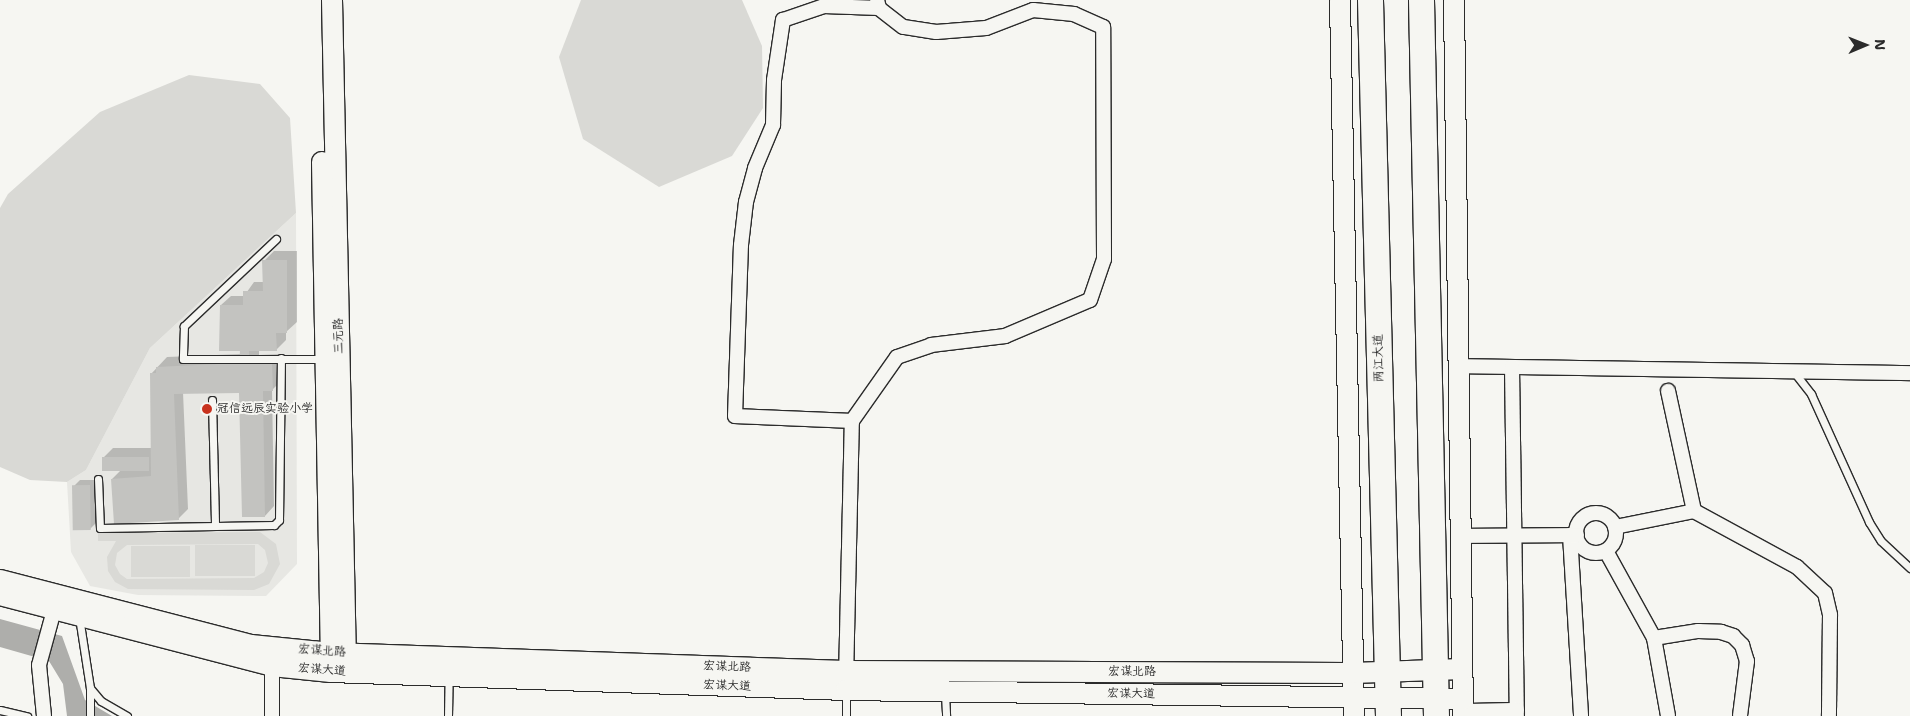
<!DOCTYPE html>
<html>
<head>
<meta charset="utf-8">
<style>
  body { margin:0 }
  #map { position:relative; width:1910px; height:716px; overflow:hidden; background:#f6f6f2; font-family:"Shantell Sans","LXGW WenKai TC",sans-serif }
  div>[style] { position:absolute }
  .built>* { inset:0; background:#e7e7e3 }
  .green>* { inset:0; background:#d9d9d5; transform-origin:0 0 }
  .water>* { inset:0; background:#aeaeab }
  .shadow>* { inset:0; background:#0003 }
  .building>* { inset:0; background:#c3c3c0; transform-origin:0 0 }
  .roads { filter:drop-shadow(1px 0 #2b2b2b) drop-shadow(-1px 0 #2b2b2b) drop-shadow(0 1px #2b2b2b) drop-shadow(0 -1px #2b2b2b) }
  .lane>* { height:7px; margin:-3.5px; padding:0 3.5px; transform-origin:3.5px; border-radius:3.5px; background:#f6f6f2 }
  .street>* { height:14px; margin:-7px; padding:0 7px; transform-origin:7px; border-radius:7px; background:#f6f6f2 }
  .street>.ring { margin:-7px; padding:0; box-sizing:content-box; background:none; border:14px solid #f6f6f2; border-radius:50% }
  .secondary>* { height:20px; margin:-10px; padding:0 10px; transform-origin:10px; border-radius:10px; background:#f6f6f2 }
  .highway>* { height:25px; margin:-12.5px; padding:0 12.5px; transform-origin:12.5px; border-radius:12.5px; background:#f6f6f2 }
  .dots>* { width:14px; height:14px; translate:-50% -50%; box-sizing:border-box; border:2px solid #f6f6f2; border-radius:50% }
  span { translate:-50% -50%; white-space:nowrap; text-align:center; line-height:1.15; -webkit-text-stroke:4px #f6f6f2; paint-order:stroke }
  .street-label { font-size:12px; color:#2b2b2b }
  .poi-label { font-size:12px; color:#2b2b2b }
  .left { translate:0 -50%; text-align:left }
  .north { position:absolute; left:1840px; top:20px; width:50px; height:50px; -webkit-text-stroke:4px #f6f6f2; paint-order:stroke; rotate:89deg; font-size:14px; font-weight:700; line-height:20px; text-align:center; color:#2b2b2b }
  .north::after { content:''; display:block; margin:auto; width:18px; height:22px; background:#2b2b2b; clip-path:polygon(50% 0,100% 100%,50% 72%,0 100%) }
</style>
</head>
<body>
<div id="map">
  <div class="built">
    <i style="clip-path:polygon(296px 213px,297px 564px,266px 596px,138px 595px,90px 586px,71px 552px,67px 482px,86px 470px,150px 348px)"></i>
  </div>
  <div class="green">
    <i style="clip-path:polygon(581px 0,742px 0,762px 46px,763px 108px,732px 156px,659px 187px,583px 139px,559px 57px)"></i>
    <i style="clip-path:polygon(189px 75px,260px 84px,290px 118px,296px 213px,150px 348px,86px 470px,67px 482px,30px 480px,0 467px,0 208px,8px 194px,100px 112px)"></i>
    <i style="clip-path:polygon(evenodd,260px 532px,276px 544px,280px 564px,269px 584px,254px 590px,128px 589px,115px 582px,108px 571px,107px 557px,116px 541px,98px 541px,98px 533px,260px 532px,258px 544px,265px 550px,268px 563px,264px 572px,254px 578px,127px 579px,120px 574px,115px 565px,117px 553px,127px 545px,258px 544px)"></i>
    <i style="left:255px;top:545px;width:31px;height:60px;rotate:90deg"></i>
    <i style="left:131px;top:546px;width:59px;height:31px"></i>
  </div>
  <div class="water">
    <i style="clip-path:polygon(0 619px,62px 636px,85px 700px,112px 716px,67px 716px,63px 684px,49px 661px,0 647px)"></i>
  </div>
  <div class="shadow">
    <i style="clip-path:polygon(274px 251px,297px 251px,297px 322px,286px 332px,286px 340px,276px 350px,259px 350px,259px 355px,281px 354px,282px 380px,272px 390px,274px 506px,265px 516px,240px 391px,183px 392px,188px 509px,178px 519px,112px 479px,121px 470px,103px 458px,113px 448px,152px 448px,151px 374px,167px 357px,241px 354px,221px 305px,231px 296px,244px 296px,254px 282px,264px 282px,264px 261px)"></i>
    <i style="clip-path:polygon(80px 480px,96px 480px,97px 522px,90px 529px,74px 486px)"></i>
  </div>
  <div class="building">
    <i style="clip-path:polygon(262px 260px,287px 260px,287px 333px,276px 333px,277px 351px,249px 351px,249px 364px,272px 363px,273px 391px,263px 391px,265px 517px,242px 517px,239px 393px,174px 394px,179px 520px,114px 524px,111px 479px,151px 476px,150px 373px,156px 373px,156px 367px,239px 363px,240px 351px,219px 351px,220px 305px,243px 305px,243px 291px,263px 291px)"></i>
    <i style="left:149px;top:457px;width:14px;height:47px;rotate:90deg"></i>
    <i style="left:90px;top:485px;width:45px;height:18px;rotate:89deg"></i>
  </div>
  <div class="roads">
    <div class="lane">
      <i style="left:276px;top:239px;width:127px;rotate:136.6deg"></i>
      <i style="left:184px;top:326px;width:33px;rotate:92deg"></i>
      <i style="left:183px;top:359px;width:141px"></i>
      <i style="left:1794px;top:372px;width:28px;rotate:52deg"></i>
      <i style="left:1811px;top:394px;width:141px;rotate:65.6deg"></i>
      <i style="left:1869px;top:522px;width:22px;rotate:58deg"></i>
      <i style="left:1881px;top:541px;width:40px;rotate:43deg"></i>
      <i style="left:212px;top:400px;width:126px;rotate:88.6deg"></i>
      <i style="left:98px;top:479px;width:49px;rotate:87.7deg"></i>
      <i style="left:100px;top:528px;width:174px;rotate:-1deg"></i>
      <i style="left:274px;top:525px;width:7px;rotate:-45deg"></i>
      <i style="left:279px;top:520px;width:162px;rotate:-89.3deg"></i>
      <i style="left:79px;top:617px;width:72px;rotate:81.2deg"></i>
      <i style="left:90px;top:688px;width:28px;rotate:90deg"></i>
      <i style="left:90px;top:688px;width:17px;rotate:50deg"></i>
      <i style="left:101px;top:701px;width:30px;rotate:30deg"></i>
      <i style="left:846px;top:692px;width:24px;rotate:90deg"></i>
      <i style="left:945px;top:694px;width:22px;rotate:87deg"></i>
      <i style="left:0;top:710px;width:28px;rotate:13deg"></i>
      <i style="left:448px;top:716px;width:39px;rotate:-89deg"></i>
    </div>
    <div class="street">
      <i style="left:1458px;top:366px;width:452px;rotate:0.9deg"></i>
      <i style="left:1512px;top:367px;width:349px;rotate:89.2deg"></i>
      <i style="left:852px;top:421px;width:117px;rotate:-177.6deg"></i>
      <i style="left:735px;top:416px;width:171px;rotate:-88deg"></i>
      <i style="left:741px;top:245px;width:43px;rotate:-83.4deg"></i>
      <i style="left:746px;top:202px;width:35px;rotate:-75deg"></i>
      <i style="left:755px;top:168px;width:47px;rotate:-67.3deg"></i>
      <i style="left:773px;top:125px;width:45px;rotate:-88.7deg"></i>
      <i style="left:774px;top:80px;width:61px;rotate:-81.5deg"></i>
      <i style="left:783px;top:20px;width:43px;rotate:-18.9deg"></i>
      <i style="left:824px;top:6px;width:55px;rotate:2.1deg"></i>
      <i style="left:1694px;top:511px;width:117px;rotate:28.5deg"></i>
      <i style="left:1797px;top:567px;width:38px;rotate:43deg"></i>
      <i style="left:1825px;top:593px;width:23px;rotate:77deg"></i>
      <i style="left:1830px;top:615px;width:101px;rotate:90.6deg"></i>
      <i class="ring" style="left:1576px;top:513px;width:26px;height:26px"></i>
      <i style="left:1615px;top:527px;width:81px;rotate:-11.4deg"></i>
      <i style="left:1694px;top:511px;width:123px;rotate:-102.2deg"></i>
      <i style="left:1570px;top:535px;width:181px;rotate:86.5deg"></i>
      <i style="left:1460px;top:536px;width:117px;rotate:-0.5deg"></i>
      <i style="left:1606px;top:551px;width:99px;rotate:61.1deg"></i>
      <i style="left:1654px;top:638px;width:79px;rotate:79.8deg"></i>
      <i style="left:1654px;top:638px;width:45px;rotate:-9deg"></i>
      <i style="left:1698px;top:631px;width:23px;rotate:2deg"></i>
      <i style="left:1721px;top:632px;width:13px;rotate:18deg"></i>
      <i style="left:1733px;top:636px;width:13px;rotate:45deg"></i>
      <i style="left:1742px;top:645px;width:17px;rotate:73deg"></i>
      <i style="left:1747px;top:661px;width:55px;rotate:97.3deg"></i>
      <i style="left:846px;top:679px;width:258px;rotate:-88.7deg"></i>
      <i style="left:852px;top:421px;width:78px;rotate:-54.9deg"></i>
      <i style="left:897px;top:357px;width:36px;rotate:-19deg"></i>
      <i style="left:931px;top:345px;width:75px;rotate:-6.9deg"></i>
      <i style="left:1005px;top:336px;width:92px;rotate:-23deg"></i>
      <i style="left:1090px;top:300px;width:43px;rotate:-71.1deg"></i>
      <i style="left:1104px;top:259px;width:232px;rotate:-90.2deg"></i>
      <i style="left:1103px;top:27px;width:32px;rotate:-156deg"></i>
      <i style="left:1074px;top:14px;width:41px;rotate:-174.4deg"></i>
      <i style="left:1033px;top:10px;width:50px;rotate:159deg"></i>
      <i style="left:986px;top:28px;width:50px;rotate:175.4deg"></i>
      <i style="left:936px;top:32px;width:33px;rotate:-171deg"></i>
      <i style="left:903px;top:27px;width:31px;rotate:-142deg"></i>
      <i style="left:879px;top:8px;width:8px;rotate:-104deg"></i>
      <i style="left:1463px;top:711px;width:54px;rotate:-1.1deg"></i>
      <i style="left:44px;top:716px;width:51px;rotate:-95.6deg"></i>
      <i style="left:39px;top:665px;width:57px;rotate:-74.7deg"></i>
      <i style="left:272px;top:716px;width:50px;rotate:-90deg"></i>
    </div>
    <div class="secondary">
      <i style="left:332px;top:0;width:665px;rotate:88.79deg"></i>
      <i style="left:1340px;top:0;width:716px;rotate:88.88deg"></i>
      <i style="left:1454px;top:0;width:716px;rotate:89.28deg"></i>
      <i style="left:322px;top:162px;width:503px;rotate:88.97deg"></i>
      <i style="left:0;top:580px;width:259px;rotate:14.5deg"></i>
      <i style="left:251px;top:645px;width:80px;rotate:5.7deg"></i>
      <i style="left:331px;top:653px;width:515px;rotate:2deg"></i>
      <i style="left:846px;top:671px;width:507px;rotate:0.23deg"></i>
      <i style="left:1353px;top:673px;width:109px;rotate:-2.1deg"></i>
      <i style="left:0;top:595px;width:281px;rotate:14.6deg"></i>
      <i style="left:272px;top:666px;width:59px;rotate:5.8deg"></i>
      <i style="left:331px;top:672px;width:515px;rotate:2deg"></i>
      <i style="left:846px;top:690px;width:617px;rotate:0.84deg"></i>
    </div>
    <div class="highway">
      <i style="left:1370px;top:0;width:716px;rotate:88.56deg"></i>
      <i style="left:1421px;top:0;width:716px;rotate:88.8deg"></i>
    </div>
  </div>
  <div class="dots">
    <i style="left:207px;top:409px;background:#c8321e"></i>
  </div>
  <div class="street-label">
    <span style="left:339px;top:336px;rotate:-91deg">三元路</span>
    <span style="left:1379px;top:358px;rotate:-91deg">两江大道</span>
    <span style="left:322px;top:651px;rotate:4deg">宏谋北路</span>
    <span style="left:727px;top:667px;rotate:2deg">宏谋北路</span>
    <span style="left:322px;top:670px;rotate:4deg">宏谋大道</span>
    <span style="left:1132px;top:672px">宏谋北路</span>
    <span style="left:727px;top:686px;rotate:2deg">宏谋大道</span>
    <span style="left:1131px;top:694px;rotate:1deg">宏谋大道</span>
  </div>
  <div class="poi-label">
    <span class="left" style="left:217px;top:409px">冠信远辰实验小学</span>
  </div>
  <div class="north">N</div>
</div>
</body>
</html>
